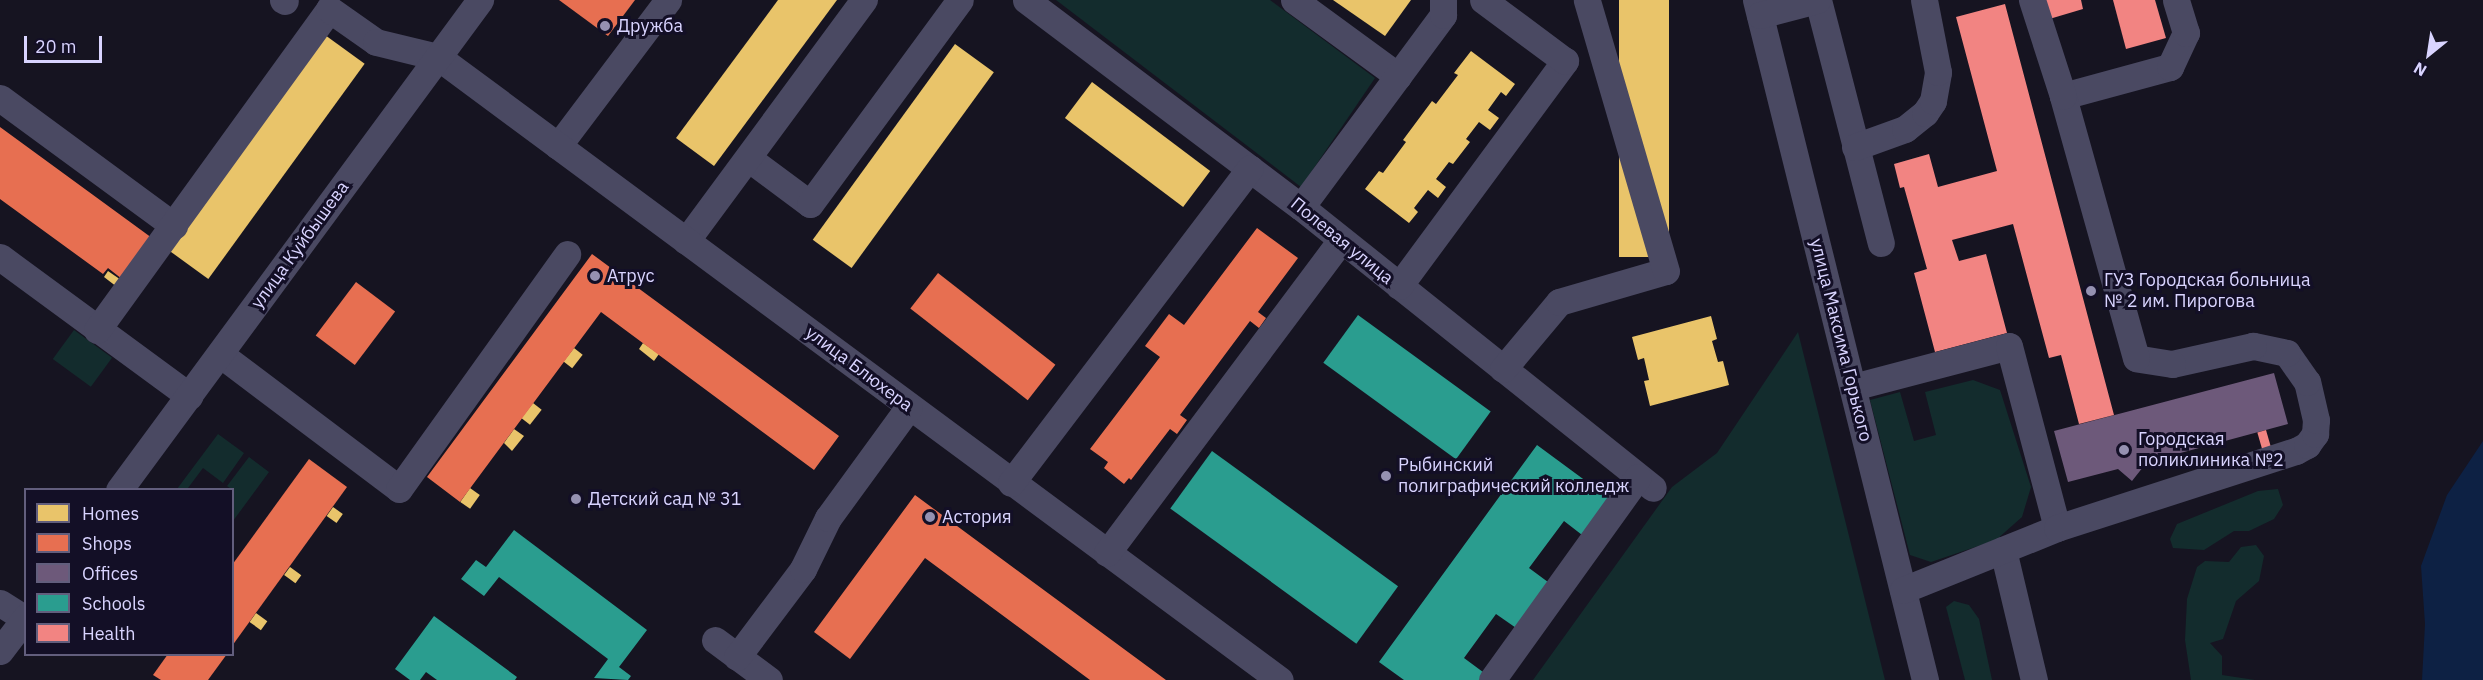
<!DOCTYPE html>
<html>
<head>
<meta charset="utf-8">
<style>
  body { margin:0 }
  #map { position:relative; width:2483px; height:680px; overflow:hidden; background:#161421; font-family:"IBM Plex Sans",sans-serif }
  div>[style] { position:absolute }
  .green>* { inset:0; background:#132c2d; transform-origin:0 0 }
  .water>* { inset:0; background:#0d2144 }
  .homes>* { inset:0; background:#e9c46a; transform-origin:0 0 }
  .shops>* { inset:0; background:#e76f51; transform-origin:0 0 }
  .offices>* { inset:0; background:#6d597a }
  .schools>* { inset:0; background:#2a9d8f; transform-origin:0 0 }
  .health>* { inset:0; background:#f28482; transform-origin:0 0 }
  .minor>* { height:27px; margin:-13.5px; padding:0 13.5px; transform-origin:13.5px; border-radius:13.5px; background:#4a4962 }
  .dots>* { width:16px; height:16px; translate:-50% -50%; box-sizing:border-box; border:3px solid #130f26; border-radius:50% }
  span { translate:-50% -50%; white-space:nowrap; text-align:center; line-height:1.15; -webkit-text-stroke:6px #130f26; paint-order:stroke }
  .poi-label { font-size:18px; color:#d9d4ff }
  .left { translate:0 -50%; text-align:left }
  .street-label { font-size:18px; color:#d9d4ff }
  .legend { position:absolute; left:24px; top:488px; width:210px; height:168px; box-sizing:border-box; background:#130f26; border:2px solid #625e7d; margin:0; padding:8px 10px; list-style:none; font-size:18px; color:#d9d4ff }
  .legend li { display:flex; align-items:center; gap:12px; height:30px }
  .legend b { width:30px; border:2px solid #625e7d }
  .north { position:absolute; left:2399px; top:24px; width:60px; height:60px; -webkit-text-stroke:4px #130f26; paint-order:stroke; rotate:210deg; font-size:16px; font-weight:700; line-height:24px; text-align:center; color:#d9d4ff }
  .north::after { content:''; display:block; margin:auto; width:21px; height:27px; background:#d9d4ff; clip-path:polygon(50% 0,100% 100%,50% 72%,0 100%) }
  .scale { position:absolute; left:24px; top:36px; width:78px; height:27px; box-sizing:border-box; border:3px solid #d9d4ff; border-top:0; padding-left:8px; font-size:18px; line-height:21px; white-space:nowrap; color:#d9d4ff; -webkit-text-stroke:4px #130f26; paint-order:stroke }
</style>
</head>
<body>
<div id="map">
  <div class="green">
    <i style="clip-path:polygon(1056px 0,1270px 0,1375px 78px,1301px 187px)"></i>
    <i style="left:74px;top:330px;width:47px;height:36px;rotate:36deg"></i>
    <i style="clip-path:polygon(1798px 332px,1885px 680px,1533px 680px,1672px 487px,1717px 453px)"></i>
    <i style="clip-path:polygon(1973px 380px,2000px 390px,2031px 487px,2022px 517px,1996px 540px,1931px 562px,1910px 555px,1870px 400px,1900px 392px,1914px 441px,1936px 435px,1925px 392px)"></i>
    <i style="clip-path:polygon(218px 434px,244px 453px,223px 483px,203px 468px,188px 488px,189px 489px,177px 489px)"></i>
    <i style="clip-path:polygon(249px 457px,269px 472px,233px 521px,234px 491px,227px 486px)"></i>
    <i style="clip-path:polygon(2278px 489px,2283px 505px,2274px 519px,2249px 531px,2234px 531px,2204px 550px,2173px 548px,2170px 539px,2177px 524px,2258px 491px)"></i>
    <i style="clip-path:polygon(2256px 545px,2264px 556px,2259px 581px,2236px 601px,2223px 639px,2210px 643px,2222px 656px,2222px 675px,2255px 680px,2191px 680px,2185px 640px,2187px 599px,2197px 567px,2205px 561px,2229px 562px,2241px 547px)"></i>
    <i style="clip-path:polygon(1954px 601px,1969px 605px,1979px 619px,1992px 680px,1965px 680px,1946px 607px)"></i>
  </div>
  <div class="water">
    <i style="clip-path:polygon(2483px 441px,2483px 680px,2422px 680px,2425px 624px,2421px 566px,2447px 495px)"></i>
  </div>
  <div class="homes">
    <i style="clip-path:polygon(778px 0,837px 0,714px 166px,676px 138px)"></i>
    <i style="clip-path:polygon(1333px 0,1411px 0,1385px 36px)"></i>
    <i style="left:1619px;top:0;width:50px;height:257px"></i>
    <i style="left:325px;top:35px;width:49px;height:266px;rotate:36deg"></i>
    <i style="left:955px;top:44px;width:48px;height:242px;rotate:36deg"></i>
    <i style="clip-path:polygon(1471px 51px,1515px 84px,1506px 96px,1501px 92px,1488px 110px,1499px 118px,1490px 130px,1479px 122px,1466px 139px,1470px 142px,1453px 164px,1449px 162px,1436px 179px,1446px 187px,1438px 198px,1428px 190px,1414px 208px,1418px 212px,1409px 223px,1365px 189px,1379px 171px,1383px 173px,1406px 142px,1403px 140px,1432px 101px,1436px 104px,1458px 75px,1454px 73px)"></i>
    <i style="left:1092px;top:82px;width:148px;height:45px;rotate:37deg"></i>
    <i style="clip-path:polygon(108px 271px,121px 280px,117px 287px,104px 277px)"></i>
    <i style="clip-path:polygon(1711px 316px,1717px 339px,1712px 341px,1718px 362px,1723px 361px,1729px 385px,1650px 406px,1644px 381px,1649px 380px,1644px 358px,1638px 360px,1632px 337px)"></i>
    <i style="clip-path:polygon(643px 343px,659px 354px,654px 361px,639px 349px)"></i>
    <i style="left:574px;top:348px;width:11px;height:17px;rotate:38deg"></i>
    <i style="left:533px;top:403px;width:11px;height:19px;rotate:38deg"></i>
    <i style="clip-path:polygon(514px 429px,524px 436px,512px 451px,504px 443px)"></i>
    <i style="left:470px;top:488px;width:12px;height:17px;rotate:35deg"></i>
    <i style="left:333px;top:507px;width:12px;height:11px;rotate:35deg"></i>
    <i style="left:290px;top:567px;width:14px;height:10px;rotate:36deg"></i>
    <i style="left:256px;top:613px;width:14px;height:11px;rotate:36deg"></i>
  </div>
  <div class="shops">
    <i style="clip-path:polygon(559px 0,635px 0,608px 36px)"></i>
    <i style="clip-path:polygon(0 127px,152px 238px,122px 279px,108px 268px,103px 274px,0 199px)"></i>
    <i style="clip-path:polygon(1257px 228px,1298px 258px,1258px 312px,1266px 318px,1259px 328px,1250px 321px,1180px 415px,1187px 420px,1177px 434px,1170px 429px,1131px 480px,1129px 478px,1124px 484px,1104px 468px,1108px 462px,1090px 449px,1160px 357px,1145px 346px,1169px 314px,1184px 325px)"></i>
    <i style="clip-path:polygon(592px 254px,839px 436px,814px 470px,601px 312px,460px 502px,427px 477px)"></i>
    <i style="left:938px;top:273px;width:149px;height:45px;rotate:38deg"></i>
    <i style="left:356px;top:282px;width:49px;height:67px;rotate:37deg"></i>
    <i style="clip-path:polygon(309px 459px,347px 487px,232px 646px,232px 565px)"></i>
    <i style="clip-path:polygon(915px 495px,1166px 680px,1090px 680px,925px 558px,850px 659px,814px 632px)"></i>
    <i style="clip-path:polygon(168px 654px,227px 654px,208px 680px,161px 680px,153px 675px)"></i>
  </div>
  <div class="offices">
    <i style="clip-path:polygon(2274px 373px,2288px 424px,2147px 462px,2132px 481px,2118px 469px,2068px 482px,2054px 431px)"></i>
  </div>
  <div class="schools">
    <i style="left:1358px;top:315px;width:164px;height:59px;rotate:36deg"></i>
    <i style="clip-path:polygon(1537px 445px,1613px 501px,1586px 538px,1564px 521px,1529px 568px,1552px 585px,1519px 630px,1496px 614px,1464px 658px,1487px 675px,1484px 680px,1404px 680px,1379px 662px)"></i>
    <i style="left:1212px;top:451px;width:230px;height:71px;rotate:36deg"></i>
    <i style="clip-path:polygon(514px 530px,647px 630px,619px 667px,631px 676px,628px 680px,594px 678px,608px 659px,499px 577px,484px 596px,461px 579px,476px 560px,486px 567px)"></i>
    <i style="clip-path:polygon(434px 616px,517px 677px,515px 680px,437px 680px,426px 672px,420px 680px,410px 680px,395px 669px)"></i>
  </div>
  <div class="health">
    <i style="clip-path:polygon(2040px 0,2081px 0,2083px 9px,2046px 20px)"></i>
    <i style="clip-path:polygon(2113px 0,2155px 0,2166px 38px,2126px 49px)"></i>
    <i style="clip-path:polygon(2005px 4px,2114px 415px,2079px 424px,2061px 355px,2049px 358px,2013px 224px,1952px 240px,1959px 261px,1986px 254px,2007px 333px,1935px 352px,1914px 273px,1927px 269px,1904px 187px,1900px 188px,1894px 164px,1929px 154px,1938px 187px,1997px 171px,1956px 17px)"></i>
    <i style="left:2266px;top:430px;width:18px;height:9px;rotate:74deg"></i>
  </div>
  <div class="minor">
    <i style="left:283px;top:0;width:2px;rotate:27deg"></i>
    <i style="left:1026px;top:0;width:344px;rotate:37deg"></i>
    <i style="left:1301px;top:207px;width:450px;rotate:38.6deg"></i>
    <i style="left:1294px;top:0;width:129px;rotate:36.2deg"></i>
    <i style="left:1756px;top:0;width:701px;rotate:76.04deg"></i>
    <i style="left:1818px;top:0;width:251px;rotate:75.5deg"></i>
    <i style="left:1760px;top:15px;width:59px;rotate:-14.7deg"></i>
    <i style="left:2063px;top:96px;width:111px;rotate:-15.2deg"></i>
    <i style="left:2170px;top:67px;width:38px;rotate:-65deg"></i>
    <i style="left:2186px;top:33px;width:34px;rotate:-107deg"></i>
    <i style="left:0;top:98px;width:216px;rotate:36.3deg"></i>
    <i style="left:558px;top:146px;width:183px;rotate:-53deg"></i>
    <i style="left:1855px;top:147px;width:53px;rotate:-19.8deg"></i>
    <i style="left:1905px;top:129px;width:26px;rotate:-39deg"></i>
    <i style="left:1925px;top:113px;width:14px;rotate:-56deg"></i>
    <i style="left:1933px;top:101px;width:29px;rotate:-80deg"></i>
    <i style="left:1938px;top:72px;width:73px;rotate:-101deg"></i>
    <i style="left:748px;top:158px;width:77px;rotate:36.6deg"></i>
    <i style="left:810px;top:204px;width:253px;rotate:-53.7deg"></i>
    <i style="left:1301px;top:207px;width:239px;rotate:-53.5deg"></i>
    <i style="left:1443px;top:15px;width:15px;rotate:-90deg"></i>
    <i style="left:686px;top:241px;width:300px;rotate:-53.6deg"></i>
    <i style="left:0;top:257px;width:235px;rotate:36.3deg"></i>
    <i style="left:1399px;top:286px;width:280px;rotate:-53.6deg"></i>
    <i style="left:1565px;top:61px;width:102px;rotate:-143.4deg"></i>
    <i style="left:97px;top:330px;width:396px;rotate:-54.1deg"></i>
    <i style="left:329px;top:9px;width:57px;rotate:35.1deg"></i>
    <i style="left:376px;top:42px;width:64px;rotate:13.6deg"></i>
    <i style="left:438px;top:57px;width:1047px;rotate:36.5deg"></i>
    <i style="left:220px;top:354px;width:224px;rotate:37deg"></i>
    <i style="left:399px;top:489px;width:289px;rotate:-54.4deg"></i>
    <i style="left:1503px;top:369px;width:87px;rotate:-50.1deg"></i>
    <i style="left:1559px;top:302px;width:111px;rotate:-16.2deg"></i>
    <i style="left:1666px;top:271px;width:282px;rotate:-106.3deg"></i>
    <i style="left:1853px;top:387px;width:161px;rotate:-14.7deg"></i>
    <i style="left:2009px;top:346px;width:188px;rotate:75.2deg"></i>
    <i style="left:1011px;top:483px;width:395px;rotate:-52.8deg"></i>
    <i style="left:119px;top:490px;width:609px;rotate:-53.62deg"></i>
    <i style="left:2003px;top:550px;width:134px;rotate:76.6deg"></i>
    <i style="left:1107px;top:553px;width:391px;rotate:-53.2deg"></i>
    <i style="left:1903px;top:590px;width:166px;rotate:-21.9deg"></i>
    <i style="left:2057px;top:528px;width:251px;rotate:-17.9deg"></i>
    <i style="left:2296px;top:451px;width:13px;rotate:-29deg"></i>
    <i style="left:2307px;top:445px;width:14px;rotate:-54deg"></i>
    <i style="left:2315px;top:434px;width:14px;rotate:-86deg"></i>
    <i style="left:2316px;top:420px;width:39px;rotate:-103deg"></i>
    <i style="left:2307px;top:382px;width:35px;rotate:-125deg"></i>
    <i style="left:2287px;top:353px;width:35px;rotate:-168deg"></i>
    <i style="left:2253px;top:346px;width:83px;rotate:167.5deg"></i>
    <i style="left:2172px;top:364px;width:36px;rotate:-171deg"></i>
    <i style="left:2136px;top:358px;width:272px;rotate:-105.6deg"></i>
    <i style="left:2063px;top:96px;width:101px;rotate:-107.9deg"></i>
    <i style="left:0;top:603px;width:28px;rotate:32deg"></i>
    <i style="left:715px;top:640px;width:67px;rotate:36.5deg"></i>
    <i style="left:0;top:651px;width:43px;rotate:-52.6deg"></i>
    <i style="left:737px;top:657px;width:110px;rotate:-53.1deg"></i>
    <i style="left:803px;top:569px;width:57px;rotate:-63.9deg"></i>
    <i style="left:828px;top:518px;width:137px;rotate:-53.9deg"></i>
    <i style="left:1492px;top:680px;width:250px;rotate:-54.3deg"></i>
  </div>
  <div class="dots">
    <i style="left:605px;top:26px;background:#9591b1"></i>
    <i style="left:595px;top:276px;background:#9591b1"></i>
    <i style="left:2091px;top:291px;background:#9591b1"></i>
    <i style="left:2124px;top:450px;background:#9591b1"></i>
    <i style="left:1386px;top:476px;background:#9591b1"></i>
    <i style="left:576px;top:499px;background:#9591b1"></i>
    <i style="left:930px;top:517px;background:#9591b1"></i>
  </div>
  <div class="poi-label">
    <span class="left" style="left:617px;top:26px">Дружба</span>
    <span class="left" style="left:607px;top:276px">Атрус</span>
    <span class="left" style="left:2104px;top:291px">ГУЗ Городская больница<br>№ 2 им. Пирогова</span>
    <span class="left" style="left:2138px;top:450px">Городская<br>поликлиника №2</span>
    <span class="left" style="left:1398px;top:476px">Рыбинский<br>полиграфический колледж</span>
    <span class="left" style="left:588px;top:499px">Детский сад № 31</span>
    <span class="left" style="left:942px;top:517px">Астория</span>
  </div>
  <div class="street-label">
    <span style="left:1342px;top:241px;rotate:39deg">Полевая улица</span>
    <span style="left:300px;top:245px;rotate:-54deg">улица Куйбышева</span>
    <span style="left:1841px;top:340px;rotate:76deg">улица Максима Горького</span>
    <span style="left:859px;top:369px;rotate:37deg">улица Блюхера</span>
  </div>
  <ul class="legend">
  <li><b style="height:16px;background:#e9c46a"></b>Homes</li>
  <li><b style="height:16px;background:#e76f51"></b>Shops</li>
  <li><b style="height:16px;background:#6d597a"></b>Offices</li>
  <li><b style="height:16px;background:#2a9d8f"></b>Schools</li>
  <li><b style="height:16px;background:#f28482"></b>Health</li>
  </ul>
  <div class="north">N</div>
  <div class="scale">20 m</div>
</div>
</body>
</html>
